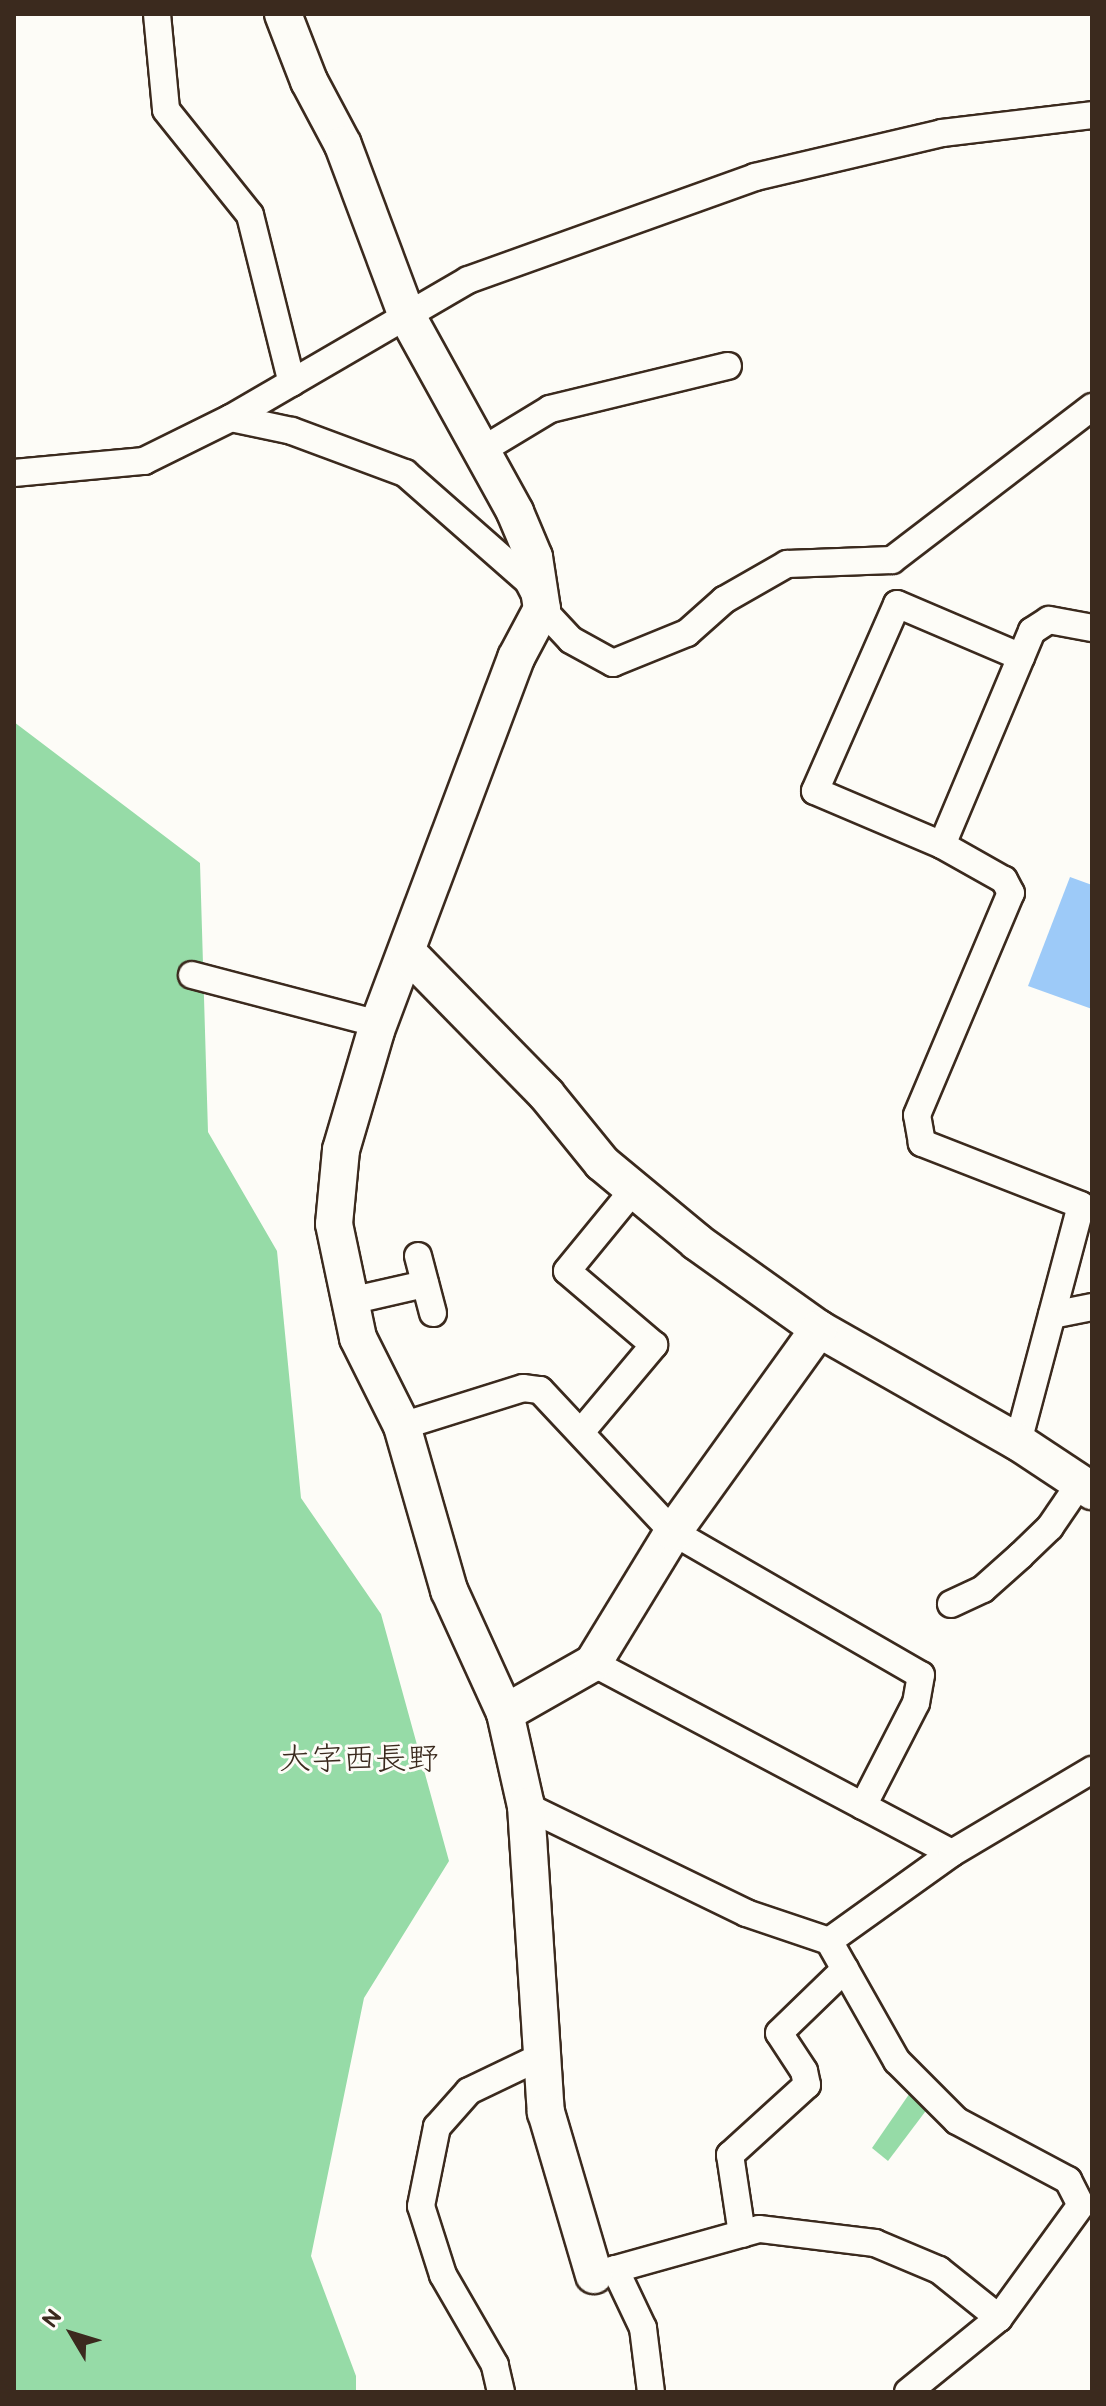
<!DOCTYPE html>
<html>
<head>
<meta charset="utf-8">
<style>
  body { margin:0 }
  #map { position:relative; width:1106px; height:2406px; overflow:hidden; background:#fdfcf7; font-family:"Balsamiq Sans","Klee One",sans-serif }
  div>[style] { position:absolute }
  .green>* { inset:0; background:#96dba7 }
  .water>* { inset:0; background:#9dcaf8 }
  .roads { filter:drop-shadow(2px 0 #3b2a1e) drop-shadow(-2px 0 #3b2a1e) drop-shadow(0 2px #3b2a1e) drop-shadow(0 -2px #3b2a1e) }
  .street>* { height:26px; margin:-13px; padding:0 13px; transform-origin:13px; border-radius:13px; background:#fdfcf7 }
  .secondary>* { height:36px; margin:-18px; padding:0 18px; transform-origin:18px; border-radius:18px; background:#fdfcf7 }
  span { translate:-50% -50%; white-space:nowrap; text-align:center; line-height:1.15; -webkit-text-stroke:6px #fdfcf7; paint-order:stroke }
  .quarter-label { font-size:32px; color:#3b2a1e }
  .frame { position:absolute; inset:0; border:16px solid #3b2a1e; pointer-events:none }
  .north { position:absolute; left:32px; top:2294px; width:80px; height:80px; -webkit-text-stroke:6px #fdfcf7; paint-order:stroke; rotate:308deg; font-size:22px; font-weight:700; line-height:32px; text-align:center; color:#3b2a1e }
  .north::after { content:''; display:block; margin:auto; width:28px; height:36px; background:#3b2a1e; clip-path:polygon(50% 0,100% 100%,50% 72%,0 100%) }
</style>
</head>
<body>
<div id="map">
  <div class="green">
    <i style="clip-path:polygon(14px 722px,200px 863px,208px 1132px,277px 1251px,301px 1498px,381px 1614px,449px 1861px,364px 1998px,311px 2256px,356px 2376px,356px 2392px,14px 2392px)"></i>
    <i style="clip-path:polygon(914px 2087px,931px 2104px,888px 2161px,872px 2148px)"></i>
  </div>
  <div class="water">
    <i style="clip-path:polygon(1070px 877px,1092px 885px,1092px 1009px,1028px 986px)"></i>
  </div>
  <div class="roads">
    <div class="street">
      <i style="left:157px;top:14px;width:96px;rotate:84.6deg"></i>
      <i style="left:166px;top:110px;width:134px;rotate:51.3deg"></i>
      <i style="left:250px;top:215px;width:173px;rotate:76deg"></i>
      <i style="left:231px;top:418px;width:62px;rotate:12deg"></i>
      <i style="left:292px;top:431px;width:121px;rotate:20.4deg"></i>
      <i style="left:405px;top:473px;width:164px;rotate:41.3deg"></i>
      <i style="left:528px;top:581px;width:31px;rotate:63deg"></i>
      <i style="left:542px;top:609px;width:42px;rotate:46.9deg"></i>
      <i style="left:571px;top:640px;width:48px;rotate:28.7deg"></i>
      <i style="left:613px;top:663px;width:80px;rotate:-22.1deg"></i>
      <i style="left:687px;top:633px;width:50px;rotate:-41.7deg"></i>
      <i style="left:724px;top:600px;width:73px;rotate:-29.7deg"></i>
      <i style="left:787px;top:564px;width:105px;rotate:-2.2deg"></i>
      <i style="left:892px;top:560px;width:252px;rotate:-37.4deg"></i>
      <i style="left:484px;top:449px;width:77px;rotate:-31.2deg"></i>
      <i style="left:550px;top:409px;width:183px;rotate:-13.6deg"></i>
      <i style="left:14px;top:473px;width:131px;rotate:-5.3deg"></i>
      <i style="left:144px;top:461px;width:97px;rotate:-26.3deg"></i>
      <i style="left:231px;top:418px;width:274px;rotate:-30.2deg"></i>
      <i style="left:468px;top:280px;width:305px;rotate:-19.7deg"></i>
      <i style="left:755px;top:177px;width:192px;rotate:-13.2deg"></i>
      <i style="left:942px;top:133px;width:151px;rotate:-6.8deg"></i>
      <i style="left:942px;top:845px;width:138px;rotate:-157deg"></i>
      <i style="left:815px;top:791px;width:204px;rotate:-66.3deg"></i>
      <i style="left:897px;top:604px;width:135px;rotate:23.1deg"></i>
      <i style="left:192px;top:975px;width:193px;rotate:14.7deg"></i>
      <i style="left:418px;top:1256px;width:59px;rotate:75.3deg"></i>
      <i style="left:350px;top:1301px;width:77px;rotate:-12.8deg"></i>
      <i style="left:1052px;top:1315px;width:41px;rotate:-11.3deg"></i>
      <i style="left:402px;top:1426px;width:127px;rotate:-17.4deg"></i>
      <i style="left:523px;top:1388px;width:17px;rotate:7deg"></i>
      <i style="left:540px;top:1390px;width:195px;rotate:46.9deg"></i>
      <i style="left:673px;top:1532px;width:286px;rotate:30deg"></i>
      <i style="left:921px;top:1675px;width:28px;rotate:100deg"></i>
      <i style="left:916px;top:1703px;width:116px;rotate:117.2deg"></i>
      <i style="left:581px;top:1432px;width:114px;rotate:-50deg"></i>
      <i style="left:654px;top:1345px;width:114px;rotate:-139.6deg"></i>
      <i style="left:567px;top:1271px;width:107px;rotate:-50.7deg"></i>
      <i style="left:1018px;top:1442px;width:245px;rotate:-75.1deg"></i>
      <i style="left:1081px;top:1205px;width:171px;rotate:-158.7deg"></i>
      <i style="left:922px;top:1143px;width:28px;rotate:-100deg"></i>
      <i style="left:917px;top:1115px;width:241px;rotate:-67.1deg"></i>
      <i style="left:1011px;top:893px;width:15px;rotate:-118deg"></i>
      <i style="left:1004px;top:880px;width:71px;rotate:-150.6deg"></i>
      <i style="left:942px;top:845px;width:232px;rotate:-67.2deg"></i>
      <i style="left:1032px;top:631px;width:20px;rotate:-33deg"></i>
      <i style="left:1049px;top:620px;width:44px;rotate:10.5deg"></i>
      <i style="left:951px;top:1604px;width:35px;rotate:-25deg"></i>
      <i style="left:983px;top:1589px;width:50px;rotate:-41.7deg"></i>
      <i style="left:1020px;top:1556px;width:42px;rotate:-44deg"></i>
      <i style="left:1050px;top:1527px;width:53px;rotate:-55.7deg"></i>
      <i style="left:593px;top:1663px;width:406px;rotate:27.9deg"></i>
      <i style="left:526px;top:1806px;width:245px;rotate:25.9deg"></i>
      <i style="left:746px;top:1913px;width:88px;rotate:18.6deg"></i>
      <i style="left:829px;top:1941px;width:138px;rotate:60.5deg"></i>
      <i style="left:897px;top:2061px;width:85px;rotate:45deg"></i>
      <i style="left:957px;top:2121px;width:126px;rotate:28deg"></i>
      <i style="left:1068px;top:2180px;width:28px;rotate:63deg"></i>
      <i style="left:1081px;top:2205px;width:140px;rotate:126deg"></i>
      <i style="left:999px;top:2318px;width:77px;rotate:-141.3deg"></i>
      <i style="left:939px;top:2270px;width:69px;rotate:-157.1deg"></i>
      <i style="left:875px;top:2243px;width:117px;rotate:-173.1deg"></i>
      <i style="left:759px;top:2229px;width:171px;rotate:164.4deg"></i>
      <i style="left:829px;top:1941px;width:151px;rotate:-35.6deg"></i>
      <i style="left:952px;top:1853px;width:163px;rotate:-30.7deg"></i>
      <i style="left:742px;top:2234px;width:80px;rotate:-98.6deg"></i>
      <i style="left:730px;top:2155px;width:104px;rotate:-42.3deg"></i>
      <i style="left:807px;top:2085px;width:14px;rotate:-102deg"></i>
      <i style="left:804px;top:2071px;width:45px;rotate:-123.3deg"></i>
      <i style="left:779px;top:2033px;width:92px;rotate:-44.1deg"></i>
      <i style="left:615px;top:2269px;width:65px;rotate:64.6deg"></i>
      <i style="left:643px;top:2328px;width:64px;rotate:82.9deg"></i>
      <i style="left:501px;top:2392px;width:28px;rotate:-103deg"></i>
      <i style="left:495px;top:2365px;width:104px;rotate:-120deg"></i>
      <i style="left:443px;top:2275px;width:72px;rotate:-107.7deg"></i>
      <i style="left:421px;top:2206px;width:81px;rotate:-78.6deg"></i>
      <i style="left:437px;top:2127px;width:48px;rotate:-48.4deg"></i>
      <i style="left:469px;top:2091px;width:81px;rotate:-25.6deg"></i>
      <i style="left:908px;top:2392px;width:117px;rotate:-39.1deg"></i>
    </div>
    <div class="secondary">
      <i style="left:283px;top:14px;width:72px;rotate:68.8deg"></i>
      <i style="left:309px;top:81px;width:72px;rotate:62deg"></i>
      <i style="left:343px;top:145px;width:183px;rotate:69.5deg"></i>
      <i style="left:407px;top:316px;width:224px;rotate:61.1deg"></i>
      <i style="left:515px;top:512px;width:49px;rotate:67.1deg"></i>
      <i style="left:534px;top:557px;width:53px;rotate:81.3deg"></i>
      <i style="left:542px;top:609px;width:55px;rotate:118deg"></i>
      <i style="left:516px;top:658px;width:398px;rotate:110.6deg"></i>
      <i style="left:376px;top:1031px;width:124px;rotate:106.4deg"></i>
      <i style="left:341px;top:1150px;width:74px;rotate:95.4deg"></i>
      <i style="left:334px;top:1224px;width:116px;rotate:78.1deg"></i>
      <i style="left:358px;top:1338px;width:98px;rotate:63.4deg"></i>
      <i style="left:402px;top:1426px;width:171px;rotate:74deg"></i>
      <i style="left:449px;top:1590px;width:135px;rotate:65.5deg"></i>
      <i style="left:505px;top:1713px;width:95px;rotate:77.3deg"></i>
      <i style="left:526px;top:1806px;width:307px;rotate:86.3deg"></i>
      <i style="left:546px;top:2112px;width:170px;rotate:73.6deg"></i>
      <i style="left:407px;top:952px;width:199px;rotate:45.6deg"></i>
      <i style="left:546px;top:1094px;width:89px;rotate:50.9deg"></i>
      <i style="left:602px;top:1163px;width:124px;rotate:39.7deg"></i>
      <i style="left:697px;top:1242px;width:150px;rotate:35.5deg"></i>
      <i style="left:819px;top:1329px;width:229px;rotate:29.6deg"></i>
      <i style="left:1018px;top:1442px;width:89px;rotate:33.5deg"></i>
      <i style="left:505px;top:1713px;width:101px;rotate:-29.6deg"></i>
      <i style="left:593px;top:1663px;width:153px;rotate:-58.6deg"></i>
      <i style="left:673px;top:1532px;width:250px;rotate:-54.3deg"></i>
    </div>
  </div>
  <div class="quarter-label">
    <span style="left:359px;top:1760px">大字西長野</span>
  </div>
  <div class="frame"></div>
  <div class="north">N</div>
</div>
</body>
</html>
